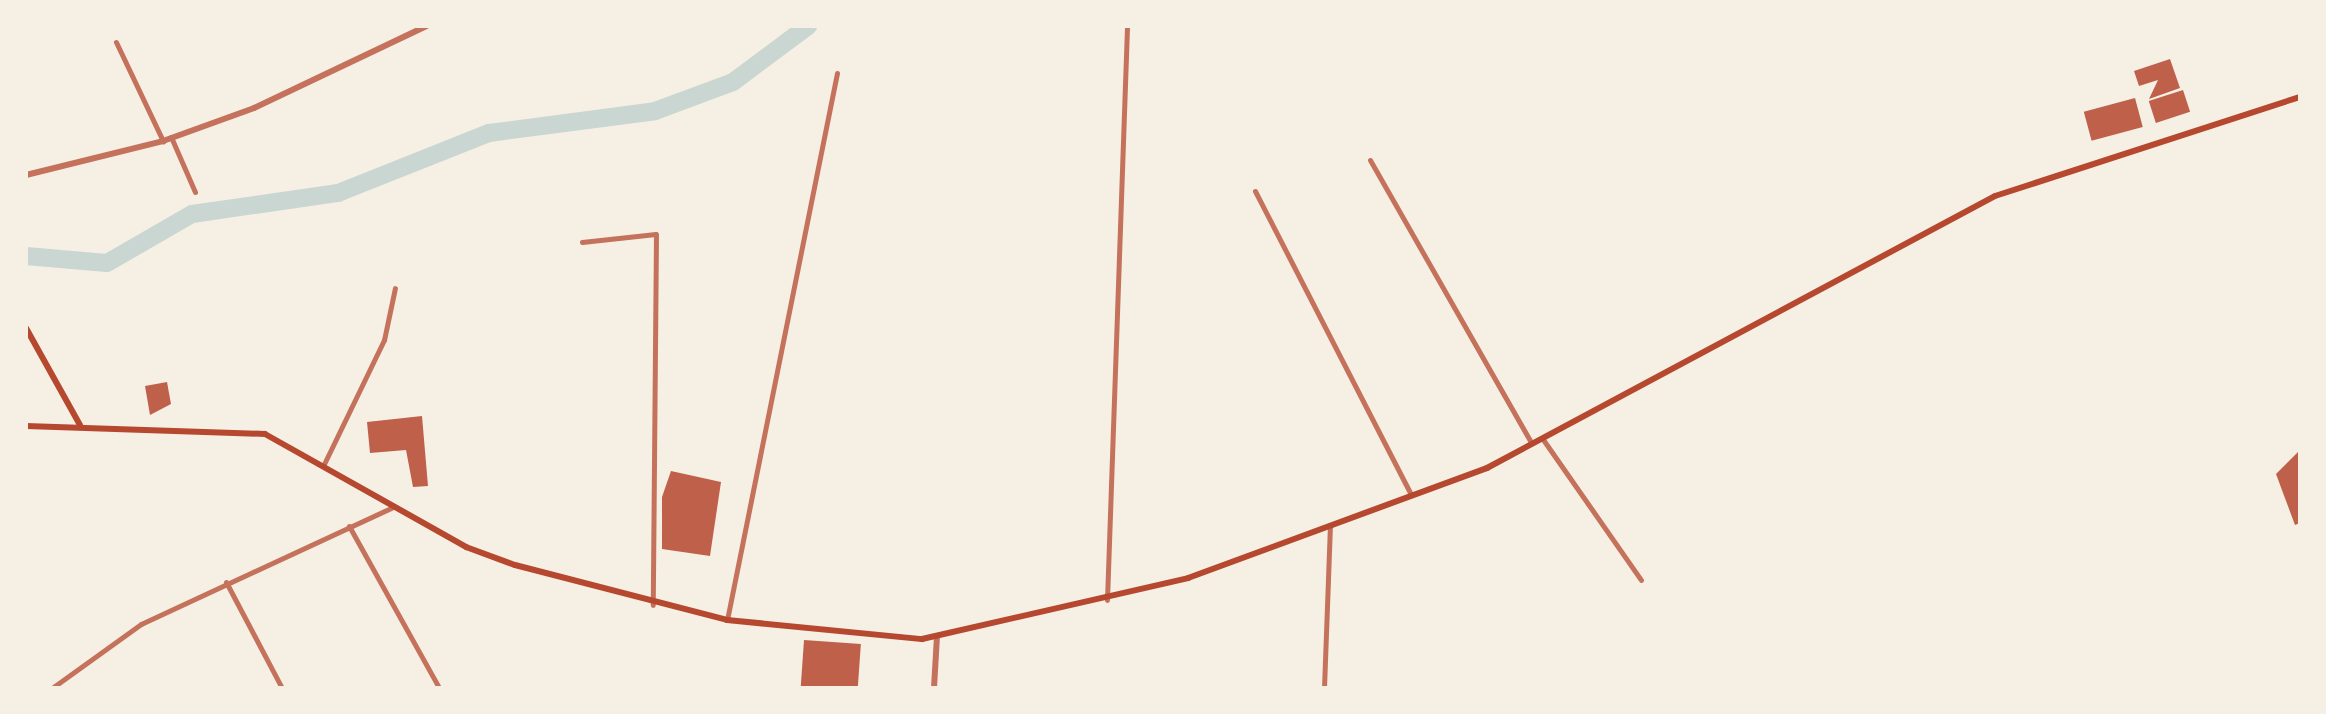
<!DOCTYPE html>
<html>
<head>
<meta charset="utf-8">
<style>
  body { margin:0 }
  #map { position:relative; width:2326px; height:714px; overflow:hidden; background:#f6efe4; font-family:"Nunito Sans",sans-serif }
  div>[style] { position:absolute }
  .river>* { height:18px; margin:-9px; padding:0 9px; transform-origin:9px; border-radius:9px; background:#c9d6d2 }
  .building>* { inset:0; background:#bf614a; transform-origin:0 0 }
  .minor>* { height:5px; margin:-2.5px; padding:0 2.5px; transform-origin:2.5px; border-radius:2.5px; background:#c5725c }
  .tertiary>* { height:6px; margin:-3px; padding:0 3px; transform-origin:3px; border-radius:3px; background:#c5725c }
  .secondary>* { height:6px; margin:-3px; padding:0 3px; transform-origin:3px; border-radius:3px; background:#b5482f }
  span { translate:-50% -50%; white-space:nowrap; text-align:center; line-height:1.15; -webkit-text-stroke:8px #f6efe4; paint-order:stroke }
  .frame { position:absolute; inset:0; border:28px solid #f6efe4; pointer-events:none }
</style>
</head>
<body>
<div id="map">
  <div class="river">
    <i style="left:26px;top:256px;width:81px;rotate:4.9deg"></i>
    <i style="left:107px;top:263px;width:98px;rotate:-30deg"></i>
    <i style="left:192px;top:214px;width:148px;rotate:-8.2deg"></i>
    <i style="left:338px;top:193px;width:162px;rotate:-21.7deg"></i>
    <i style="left:489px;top:133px;width:167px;rotate:-7.5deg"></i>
    <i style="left:655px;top:111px;width:83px;rotate:-20.4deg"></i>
    <i style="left:733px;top:82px;width:94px;rotate:-36.7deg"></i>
  </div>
  <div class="building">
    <i style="clip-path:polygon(2170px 59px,2180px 88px,2149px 99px,2158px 80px,2139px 86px,2134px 71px)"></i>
    <i style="left:2183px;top:90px;width:23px;height:36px;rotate:72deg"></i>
    <i style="left:2135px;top:98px;width:30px;height:53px;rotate:75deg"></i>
    <i style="clip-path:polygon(167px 382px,171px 404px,150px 415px,145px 386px)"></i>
    <i style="clip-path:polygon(422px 416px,428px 486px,413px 487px,406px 450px,370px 453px,367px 422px)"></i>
    <i style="clip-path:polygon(2300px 450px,2300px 523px,2295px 525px,2276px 474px)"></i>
    <i style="clip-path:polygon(671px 471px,721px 482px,710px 556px,662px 549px,662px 497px)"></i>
    <i style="left:804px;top:640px;width:57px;height:48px;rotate:4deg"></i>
  </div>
  <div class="minor">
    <i style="left:116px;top:42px;width:110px;rotate:64.6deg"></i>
    <i style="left:171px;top:137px;width:60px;rotate:66.4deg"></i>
    <i style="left:1370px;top:160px;width:325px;rotate:60.3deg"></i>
    <i style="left:1255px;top:191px;width:339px;rotate:62.8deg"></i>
    <i style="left:582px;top:242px;width:74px;rotate:-6.2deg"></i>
    <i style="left:656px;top:234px;width:371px;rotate:90.5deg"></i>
    <i style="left:1542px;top:438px;width:173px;rotate:55.1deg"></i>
    <i style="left:324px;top:464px;width:138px;rotate:-64.2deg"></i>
    <i style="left:384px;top:340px;width:53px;rotate:-78.1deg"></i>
    <i style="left:349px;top:526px;width:185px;rotate:60.9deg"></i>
    <i style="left:226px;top:582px;width:120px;rotate:62.2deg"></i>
    <i style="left:1107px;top:600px;width:574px;rotate:-88deg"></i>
    <i style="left:727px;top:620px;width:558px;rotate:-78.63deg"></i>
    <i style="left:52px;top:688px;width:110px;rotate:-35.7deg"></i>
    <i style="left:141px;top:624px;width:278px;rotate:-24.9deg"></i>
    <i style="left:1324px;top:688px;width:163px;rotate:-87.9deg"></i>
  </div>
  <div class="tertiary">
    <i style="left:26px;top:175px;width:141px;rotate:-13.9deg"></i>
    <i style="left:163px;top:141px;width:97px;rotate:-19.9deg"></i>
    <i style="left:254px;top:108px;width:191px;rotate:-25.4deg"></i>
    <i style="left:934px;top:688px;width:52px;rotate:-86.7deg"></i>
  </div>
  <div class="secondary">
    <i style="left:26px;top:328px;width:111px;rotate:60.9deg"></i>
    <i style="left:26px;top:426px;width:239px;rotate:1.9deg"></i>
    <i style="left:265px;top:434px;width:231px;rotate:29.3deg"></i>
    <i style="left:466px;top:547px;width:52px;rotate:20.2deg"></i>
    <i style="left:515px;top:565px;width:219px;rotate:14.5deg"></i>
    <i style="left:727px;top:620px;width:196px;rotate:5.6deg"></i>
    <i style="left:922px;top:639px;width:273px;rotate:-12.9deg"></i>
    <i style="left:1188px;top:578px;width:319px;rotate:-20.2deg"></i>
    <i style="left:1487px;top:468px;width:576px;rotate:-28.17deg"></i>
    <i style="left:1995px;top:196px;width:321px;rotate:-18deg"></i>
  </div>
  <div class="frame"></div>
</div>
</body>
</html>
